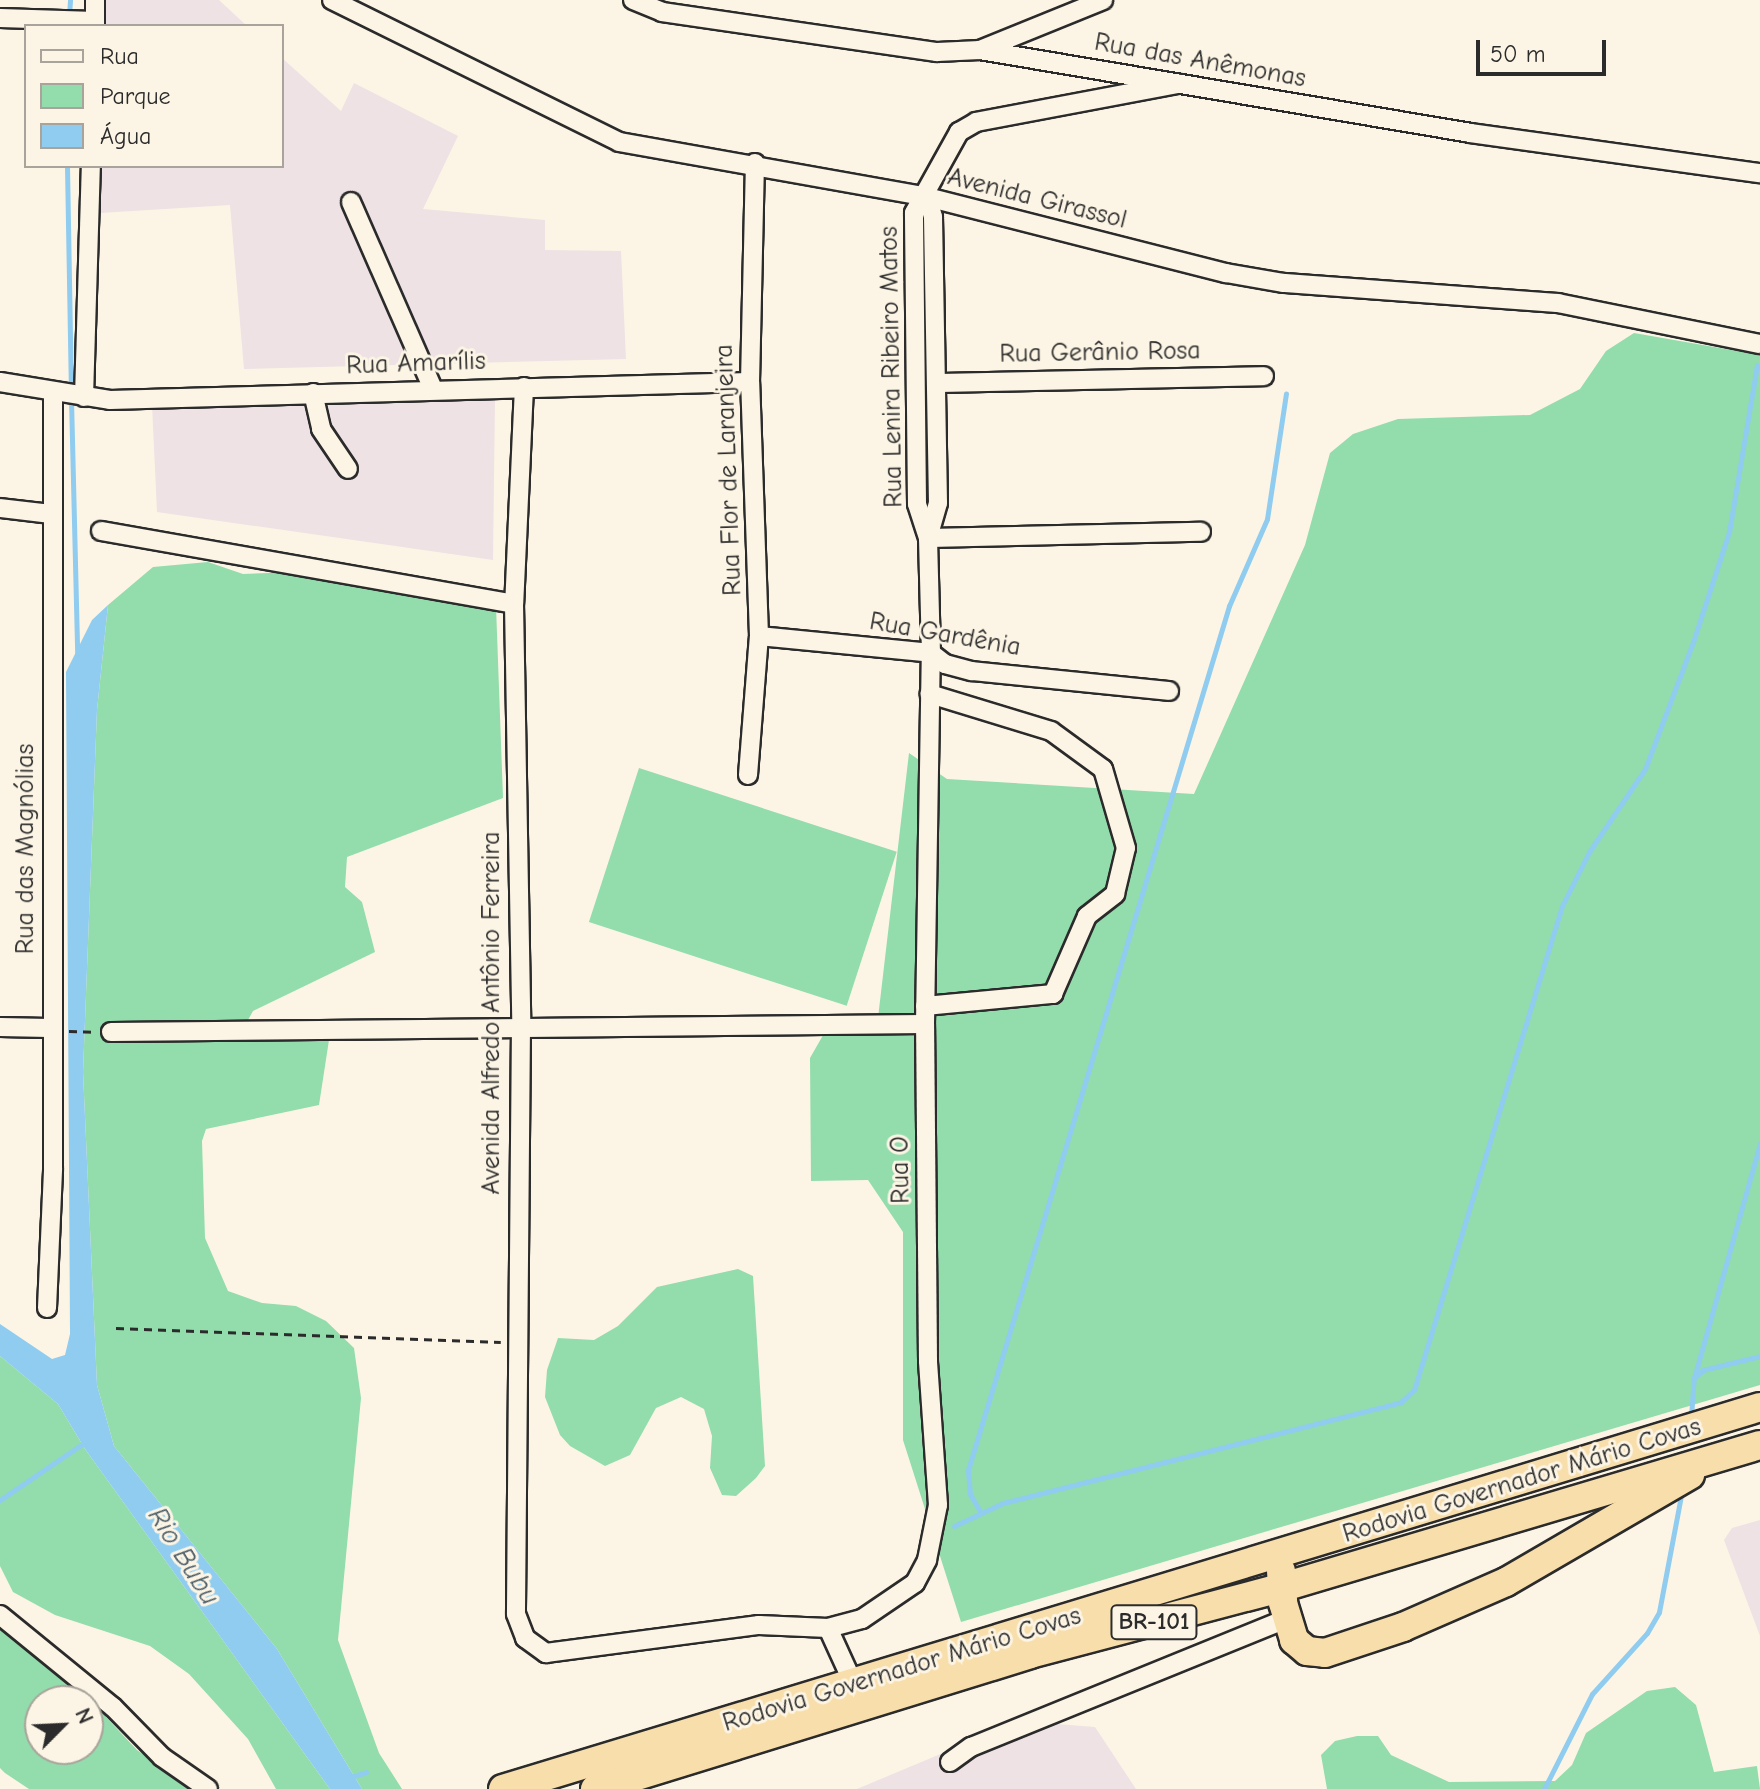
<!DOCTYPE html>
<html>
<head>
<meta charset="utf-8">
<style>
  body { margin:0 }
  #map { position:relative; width:1760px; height:1789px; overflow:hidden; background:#fcf5e5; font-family:"Comic Neue",sans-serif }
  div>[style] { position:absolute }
  .built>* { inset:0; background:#eee2e4 }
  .green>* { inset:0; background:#93dcac; transform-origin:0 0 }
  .water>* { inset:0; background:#8fccef }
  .stream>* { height:5px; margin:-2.5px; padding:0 2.5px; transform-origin:2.5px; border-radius:2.5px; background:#8fccef }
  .path>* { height:3px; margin-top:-1.5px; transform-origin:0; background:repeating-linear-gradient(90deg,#2b2b2b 0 8px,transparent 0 14px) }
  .roads { filter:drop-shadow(2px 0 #2b2b2b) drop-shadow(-2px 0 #2b2b2b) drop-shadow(0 2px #2b2b2b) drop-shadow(0 -2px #2b2b2b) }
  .minor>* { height:18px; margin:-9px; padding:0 9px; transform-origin:9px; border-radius:9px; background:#fcf5e5 }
  .highway>* { height:28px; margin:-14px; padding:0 14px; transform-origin:14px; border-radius:14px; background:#f8deab }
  span { translate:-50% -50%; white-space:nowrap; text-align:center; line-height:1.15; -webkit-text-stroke:6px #fcf5e5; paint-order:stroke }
  .shield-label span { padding:2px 6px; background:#fcf5e5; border:2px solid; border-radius:6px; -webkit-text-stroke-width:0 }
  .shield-label { font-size:24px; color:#2b2b2b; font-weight:700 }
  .street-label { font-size:26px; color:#2b2b2b }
  .water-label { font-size:28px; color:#495b66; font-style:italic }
  .legend { position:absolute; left:24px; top:24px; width:260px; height:144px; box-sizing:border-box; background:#fcf5e5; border:2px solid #a8a49b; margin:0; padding:10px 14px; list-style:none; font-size:24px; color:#2b2b2b }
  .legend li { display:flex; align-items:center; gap:16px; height:40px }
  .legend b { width:40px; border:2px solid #a8a49b }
  .north { position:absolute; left:24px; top:1685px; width:80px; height:80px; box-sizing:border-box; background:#fcf5e5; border:2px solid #a8a49b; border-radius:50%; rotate:66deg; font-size:22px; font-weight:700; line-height:32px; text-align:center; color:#2b2b2b }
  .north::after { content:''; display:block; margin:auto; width:28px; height:36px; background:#2b2b2b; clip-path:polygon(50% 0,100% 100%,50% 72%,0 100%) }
  .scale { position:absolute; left:1476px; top:40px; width:130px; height:36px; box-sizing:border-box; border:4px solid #2b2b2b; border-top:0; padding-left:10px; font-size:24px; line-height:28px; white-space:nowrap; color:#2b2b2b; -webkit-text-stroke:6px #fcf5e5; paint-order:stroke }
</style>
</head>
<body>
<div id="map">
  <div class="built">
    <i style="clip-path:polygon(106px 0,219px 0,247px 26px,105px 26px)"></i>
    <i style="clip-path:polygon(282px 58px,341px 111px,354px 83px,458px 136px,423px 209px,545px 220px,545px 250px,621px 251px,626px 359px,244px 369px,230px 205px,100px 213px,101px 166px,282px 166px)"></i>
    <i style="clip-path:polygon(495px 399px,493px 560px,157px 512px,152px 405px)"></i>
    <i style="clip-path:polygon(1760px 1520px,1760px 1636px,1724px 1540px,1732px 1528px)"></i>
    <i style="clip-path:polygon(1019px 1721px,1095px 1727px,1136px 1789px,857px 1789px)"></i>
  </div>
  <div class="green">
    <i style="clip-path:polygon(1634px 333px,1760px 355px,1760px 1385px,961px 1622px,903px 1440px,903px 1232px,868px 1180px,811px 1181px,810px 1058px,834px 1016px,878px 1018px,909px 753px,947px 779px,1194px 794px,1305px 545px,1330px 453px,1353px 434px,1398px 419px,1530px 415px,1580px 389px,1606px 351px)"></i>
    <i style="clip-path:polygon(208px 562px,243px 574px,301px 572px,496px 606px,503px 798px,347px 857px,345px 887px,362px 902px,375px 952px,253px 1011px,243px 1029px,331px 1027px,319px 1105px,206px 1129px,202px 1141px,205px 1238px,228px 1291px,262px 1303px,296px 1306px,326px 1321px,354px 1348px,361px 1398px,338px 1640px,379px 1753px,402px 1789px,362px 1789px,277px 1649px,114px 1446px,97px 1385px,83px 1072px,97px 710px,108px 605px,153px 567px)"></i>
    <i style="left:639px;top:768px;width:271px;height:162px;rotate:18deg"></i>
    <i style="clip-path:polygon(738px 1269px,753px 1276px,765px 1466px,756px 1478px,736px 1496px,722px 1495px,710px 1468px,712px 1436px,704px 1409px,681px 1397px,656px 1408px,630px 1455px,605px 1466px,570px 1446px,560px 1435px,545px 1397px,547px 1370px,558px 1338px,594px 1340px,618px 1326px,657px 1287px)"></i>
    <i style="clip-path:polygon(0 1356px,58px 1404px,85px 1449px,330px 1789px,276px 1789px,248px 1739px,189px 1674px,150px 1646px,55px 1615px,13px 1592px,0 1566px)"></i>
    <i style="clip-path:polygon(evenodd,0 1623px,72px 1681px,137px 1750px,192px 1789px,29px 1789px,5px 1773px,0 1768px,0 1623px,40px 1701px,88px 1701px,88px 1749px,40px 1749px,40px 1701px)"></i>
    <i style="clip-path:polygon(1675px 1687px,1696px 1705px,1714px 1772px,1757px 1766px,1760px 1789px,1327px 1789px,1321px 1755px,1335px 1741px,1357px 1736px,1378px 1736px,1391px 1755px,1449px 1782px,1555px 1781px,1572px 1765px,1586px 1733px,1647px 1691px)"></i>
  </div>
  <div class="water">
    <i style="clip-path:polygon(108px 605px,97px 710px,83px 1072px,97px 1385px,114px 1446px,277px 1649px,362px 1789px,330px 1789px,85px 1449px,58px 1404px,0 1356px,0 1324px,52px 1359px,65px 1355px,70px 1334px,66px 672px,92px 620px)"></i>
  </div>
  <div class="stream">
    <i style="left:69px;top:15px;width:15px;rotate:-86deg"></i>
    <i style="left:67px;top:166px;width:223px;rotate:89deg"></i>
    <i style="left:71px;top:399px;width:254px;rotate:88.6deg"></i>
    <i style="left:1695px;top:1377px;width:11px;rotate:-41deg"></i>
    <i style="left:1703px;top:1370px;width:59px;rotate:-13.8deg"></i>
    <i style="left:1691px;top:1417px;width:39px;rotate:-86deg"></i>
    <i style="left:1694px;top:1378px;width:244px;rotate:-74.3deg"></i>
    <i style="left:0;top:1500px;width:103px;rotate:-34.3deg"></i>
    <i style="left:981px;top:1513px;width:22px;rotate:-120deg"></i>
    <i style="left:970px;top:1494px;width:24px;rotate:-95deg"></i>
    <i style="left:968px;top:1470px;width:903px;rotate:-73.19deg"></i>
    <i style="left:1229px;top:606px;width:95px;rotate:-66.4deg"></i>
    <i style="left:1267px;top:519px;width:127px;rotate:-81.4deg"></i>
    <i style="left:954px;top:1526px;width:54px;rotate:-25.1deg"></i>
    <i style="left:1003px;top:1503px;width:411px;rotate:-14.2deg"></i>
    <i style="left:1401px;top:1402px;width:18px;rotate:-43deg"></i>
    <i style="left:1414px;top:1390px;width:506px;rotate:-73deg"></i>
    <i style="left:1562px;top:906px;width:60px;rotate:-63.4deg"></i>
    <i style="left:1589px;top:852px;width:100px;rotate:-56deg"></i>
    <i style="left:1645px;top:769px;width:136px;rotate:-69.3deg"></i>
    <i style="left:1693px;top:642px;width:116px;rotate:-71.9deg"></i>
    <i style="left:1729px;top:532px;width:169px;rotate:-80.5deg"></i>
    <i style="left:348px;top:1778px;width:19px;rotate:-18deg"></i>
    <i style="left:1544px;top:1789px;width:106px;rotate:-63.2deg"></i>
    <i style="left:1592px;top:1694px;width:82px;rotate:-48deg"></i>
    <i style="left:1647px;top:1633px;width:24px;rotate:-60deg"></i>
    <i style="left:1659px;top:1612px;width:124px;rotate:-79.3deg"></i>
  </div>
  <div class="path">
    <i style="left:69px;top:1031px;width:24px;rotate:2deg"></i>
    <i style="left:116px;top:1328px;width:385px;rotate:2.1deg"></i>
  </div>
  <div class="roads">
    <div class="minor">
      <i style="left:332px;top:0;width:320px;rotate:26.3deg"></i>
      <i style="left:619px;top:142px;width:313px;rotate:10.1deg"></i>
      <i style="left:927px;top:197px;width:309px;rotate:14.3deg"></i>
      <i style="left:1226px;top:273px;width:59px;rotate:9.8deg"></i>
      <i style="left:1284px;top:283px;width:275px;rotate:4.2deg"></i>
      <i style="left:1558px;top:303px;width:206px;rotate:11.5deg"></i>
      <i style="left:633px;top:0;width:31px;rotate:22deg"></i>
      <i style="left:662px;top:12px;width:278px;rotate:8.3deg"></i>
      <i style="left:937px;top:52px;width:43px;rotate:-2.7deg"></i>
      <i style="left:980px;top:50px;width:497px;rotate:9.6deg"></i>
      <i style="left:1470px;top:133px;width:293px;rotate:7.9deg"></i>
      <i style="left:0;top:18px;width:95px;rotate:1.8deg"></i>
      <i style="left:95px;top:26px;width:26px;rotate:-90deg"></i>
      <i style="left:980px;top:50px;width:133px;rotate:-22.1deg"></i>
      <i style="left:927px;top:197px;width:21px;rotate:73deg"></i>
      <i style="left:933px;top:217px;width:286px;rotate:89deg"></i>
      <i style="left:938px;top:503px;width:36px;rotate:106deg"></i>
      <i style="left:351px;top:202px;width:204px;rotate:66.3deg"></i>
      <i style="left:0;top:382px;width:111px;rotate:9.3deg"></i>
      <i style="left:110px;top:400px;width:640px;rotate:-1.61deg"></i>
      <i style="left:937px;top:383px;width:327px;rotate:-1.2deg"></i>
      <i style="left:524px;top:387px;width:217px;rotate:92.6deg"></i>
      <i style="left:514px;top:604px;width:420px;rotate:89deg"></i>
      <i style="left:521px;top:1024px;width:590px;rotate:90.49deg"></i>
      <i style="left:516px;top:1614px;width:26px;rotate:69deg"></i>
      <i style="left:525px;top:1638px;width:26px;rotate:36deg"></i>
      <i style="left:546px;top:1653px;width:215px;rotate:-7.5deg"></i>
      <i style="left:759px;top:1625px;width:69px;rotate:2.5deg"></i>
      <i style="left:828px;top:1628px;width:63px;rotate:65.5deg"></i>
      <i style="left:313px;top:393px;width:37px;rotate:77deg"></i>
      <i style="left:321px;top:429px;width:48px;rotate:56deg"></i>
      <i style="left:84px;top:397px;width:231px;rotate:-88.3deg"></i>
      <i style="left:0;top:508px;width:51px;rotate:6.7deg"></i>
      <i style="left:101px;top:531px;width:419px;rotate:10deg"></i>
      <i style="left:928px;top:538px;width:273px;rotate:-1.3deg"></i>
      <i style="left:759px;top:636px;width:173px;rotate:5.6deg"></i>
      <i style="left:931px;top:653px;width:18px;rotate:38deg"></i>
      <i style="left:945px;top:664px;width:28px;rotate:15deg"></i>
      <i style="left:972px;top:671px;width:198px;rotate:5.8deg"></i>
      <i style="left:748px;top:775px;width:139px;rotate:-85.5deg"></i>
      <i style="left:759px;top:636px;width:254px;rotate:-92deg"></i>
      <i style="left:750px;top:382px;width:219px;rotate:-88.7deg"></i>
      <i style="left:925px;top:1006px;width:129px;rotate:-5.4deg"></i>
      <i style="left:1053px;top:994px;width:85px;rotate:-66.4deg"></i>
      <i style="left:1087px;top:916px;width:36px;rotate:-38deg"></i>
      <i style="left:1115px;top:894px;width:47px;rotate:-76.6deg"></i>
      <i style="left:1126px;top:848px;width:82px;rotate:-106.2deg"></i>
      <i style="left:1103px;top:769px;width:64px;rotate:-143.8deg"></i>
      <i style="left:1051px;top:731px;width:127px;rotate:-163deg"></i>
      <i style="left:0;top:1027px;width:49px;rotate:1.2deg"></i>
      <i style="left:111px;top:1032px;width:814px;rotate:-0.56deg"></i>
      <i style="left:47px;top:1308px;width:140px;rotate:-87.5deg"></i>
      <i style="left:53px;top:1168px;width:777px;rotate:-90deg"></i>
      <i style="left:0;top:1615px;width:146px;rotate:39.2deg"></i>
      <i style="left:113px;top:1707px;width:70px;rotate:45.6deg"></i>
      <i style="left:162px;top:1757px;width:56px;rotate:34.8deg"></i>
      <i style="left:828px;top:1628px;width:35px;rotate:-15deg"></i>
      <i style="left:862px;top:1619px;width:64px;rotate:-34.2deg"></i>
      <i style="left:915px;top:1583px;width:26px;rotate:-62deg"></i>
      <i style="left:927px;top:1560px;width:56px;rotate:-78.7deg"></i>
      <i style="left:938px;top:1505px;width:144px;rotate:-94deg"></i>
      <i style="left:928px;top:1361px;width:337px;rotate:-90.5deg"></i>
      <i style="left:925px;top:1024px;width:371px;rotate:-89.1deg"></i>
      <i style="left:931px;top:653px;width:115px;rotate:-91.5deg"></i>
      <i style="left:928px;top:538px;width:36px;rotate:-108deg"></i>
      <i style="left:917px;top:504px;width:291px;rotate:-90.6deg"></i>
      <i style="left:914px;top:213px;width:93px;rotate:-60.9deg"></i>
      <i style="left:959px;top:132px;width:20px;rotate:-30deg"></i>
      <i style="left:976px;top:122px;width:206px;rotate:-10.7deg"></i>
      <i style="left:950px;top:1762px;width:26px;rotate:-36deg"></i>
      <i style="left:971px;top:1747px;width:341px;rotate:-22.1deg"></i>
    </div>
    <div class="highway">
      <i style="left:1281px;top:1571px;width:32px;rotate:86deg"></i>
      <i style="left:1283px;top:1603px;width:39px;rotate:73deg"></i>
      <i style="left:1294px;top:1640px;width:17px;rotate:40deg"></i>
      <i style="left:1307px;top:1651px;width:18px;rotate:6deg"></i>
      <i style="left:1325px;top:1653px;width:82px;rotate:-18.4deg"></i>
      <i style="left:1403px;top:1627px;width:112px;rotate:-23.6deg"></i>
      <i style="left:1506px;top:1582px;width:213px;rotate:-30.2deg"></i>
      <i style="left:503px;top:1789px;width:1314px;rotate:-16.9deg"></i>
      <i style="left:595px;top:1789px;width:455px;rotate:-17.2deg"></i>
      <i style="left:1030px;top:1654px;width:259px;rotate:-14.8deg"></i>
      <i style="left:1280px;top:1588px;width:501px;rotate:-16.59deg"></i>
    </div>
  </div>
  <div class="shield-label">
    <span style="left:1154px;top:1622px">BR-101</span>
  </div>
  <div class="street-label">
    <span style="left:1200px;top:61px;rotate:10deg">Rua das Anêmonas</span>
    <span style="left:1037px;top:199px;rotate:14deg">Avenida Girassol</span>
    <span style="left:1100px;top:353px;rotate:-1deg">Rua Gerânio Rosa</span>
    <span style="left:416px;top:364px;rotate:-2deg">Rua Amarílis</span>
    <span style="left:892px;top:367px;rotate:-91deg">Rua Lenira Ribeiro Matos</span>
    <span style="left:729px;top:470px;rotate:-92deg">Rua Flor de Laranjeira</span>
    <span style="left:945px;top:635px;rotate:10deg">Rua Gardênia</span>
    <span style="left:26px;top:849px;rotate:-90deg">Rua das Magnólias</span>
    <span style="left:492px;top:1013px;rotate:-90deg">Avenida Alfredo Antônio Ferreira</span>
    <span style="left:901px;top:1170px;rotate:-91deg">Rua O</span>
    <span style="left:1522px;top:1481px;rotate:-17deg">Rodovia Governador Mário Covas</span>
    <span style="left:902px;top:1670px;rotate:-17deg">Rodovia Governador Mário Covas</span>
  </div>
  <div class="water-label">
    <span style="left:184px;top:1556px;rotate:58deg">Rio Bubu</span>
  </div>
  <ul class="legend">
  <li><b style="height:10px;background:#fcf5e5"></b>Rua</li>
  <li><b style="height:22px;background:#93dcac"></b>Parque</li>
  <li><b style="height:22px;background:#8fccef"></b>Água</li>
  </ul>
  <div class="north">N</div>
  <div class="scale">50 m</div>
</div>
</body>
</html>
